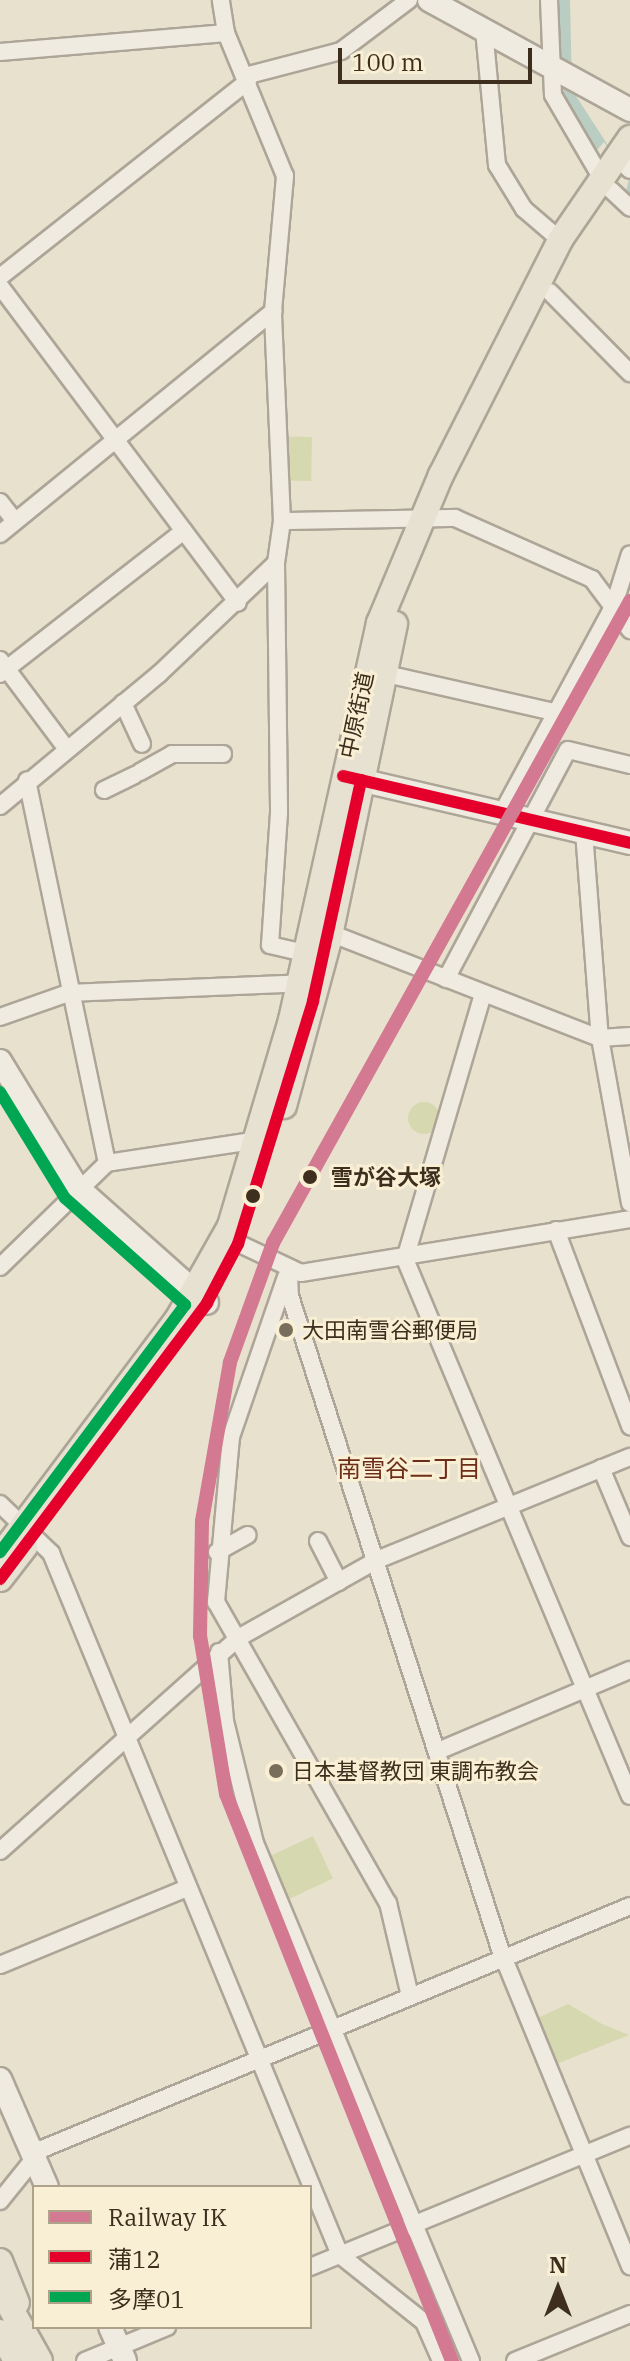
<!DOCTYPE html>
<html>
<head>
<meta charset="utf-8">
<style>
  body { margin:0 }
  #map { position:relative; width:630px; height:2361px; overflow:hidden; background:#e8e1ce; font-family:"IBM Plex Serif","Noto Sans JP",serif }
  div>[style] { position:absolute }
  .green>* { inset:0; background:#d6d8af; transform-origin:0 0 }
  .round { border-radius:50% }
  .water>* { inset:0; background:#bacdc2 }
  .pier>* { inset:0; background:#e8e1ce }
  .roads { filter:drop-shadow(2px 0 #ada597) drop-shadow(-2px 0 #ada597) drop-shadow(0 2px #ada597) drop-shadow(0 -2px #ada597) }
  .street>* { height:16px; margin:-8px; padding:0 8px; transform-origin:8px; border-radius:8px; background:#efebe1 }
  .secondary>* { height:22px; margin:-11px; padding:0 11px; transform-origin:11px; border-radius:11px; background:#efebe1 }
  .primary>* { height:24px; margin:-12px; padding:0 12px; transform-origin:12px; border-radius:12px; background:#e7e1d1 }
  .bus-1>* { height:12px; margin:-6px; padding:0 6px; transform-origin:6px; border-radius:6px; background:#e4002b }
  .bus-2>* { height:12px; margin:-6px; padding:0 6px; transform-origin:6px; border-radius:6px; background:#00a651 }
  .rail-1>* { height:14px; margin:-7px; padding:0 7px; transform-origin:7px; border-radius:7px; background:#d37992 }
  .dots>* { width:22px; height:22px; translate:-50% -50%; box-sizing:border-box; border:4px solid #f9efd4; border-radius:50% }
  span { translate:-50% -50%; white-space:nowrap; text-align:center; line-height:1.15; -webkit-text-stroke:6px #f9efd4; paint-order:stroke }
  .street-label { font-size:22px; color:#3d2e1d }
  .stop-label { font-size:22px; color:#3d2e1d; font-weight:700 }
  .left { translate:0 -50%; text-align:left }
  .poi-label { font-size:22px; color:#3d2e1d }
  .neighbourhood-label { font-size:24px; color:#6d2e19 }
  .legend { position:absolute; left:32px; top:2185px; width:280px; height:144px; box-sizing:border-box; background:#f9efd4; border:2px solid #aea28b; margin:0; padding:10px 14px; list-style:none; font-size:24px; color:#3d2e1d }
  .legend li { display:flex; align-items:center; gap:16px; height:40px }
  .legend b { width:40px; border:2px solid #aea28b }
  .north { position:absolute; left:518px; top:2249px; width:80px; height:80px; -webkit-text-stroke:6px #f9efd4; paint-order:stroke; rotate:0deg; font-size:22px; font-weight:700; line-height:32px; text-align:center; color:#3d2e1d }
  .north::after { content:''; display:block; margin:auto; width:28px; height:36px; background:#3d2e1d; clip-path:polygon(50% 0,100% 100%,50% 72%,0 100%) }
  .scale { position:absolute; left:338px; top:48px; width:194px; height:36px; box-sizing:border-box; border:4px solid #3d2e1d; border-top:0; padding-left:10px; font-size:24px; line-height:28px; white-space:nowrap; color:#3d2e1d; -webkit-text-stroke:6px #f9efd4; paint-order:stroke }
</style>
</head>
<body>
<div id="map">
  <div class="green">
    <i style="left:312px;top:437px;width:44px;height:28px;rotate:91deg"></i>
    <i class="round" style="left:408px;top:1102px;width:32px;height:32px"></i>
    <i style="left:313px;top:1836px;width:47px;height:56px;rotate:65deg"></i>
    <i style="clip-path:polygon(568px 2004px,602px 2024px,629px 2035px,554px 2065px,535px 2019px)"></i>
  </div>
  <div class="water">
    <i style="clip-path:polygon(554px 0,570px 0,572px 90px,630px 179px,630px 203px,561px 103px)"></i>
  </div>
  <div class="pier">
    <i style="clip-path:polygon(604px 142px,630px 175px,624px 199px,591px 157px)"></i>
  </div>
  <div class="roads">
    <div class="street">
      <i style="left:549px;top:0;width:95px;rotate:87.6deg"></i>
      <i style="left:553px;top:95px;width:95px;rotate:59.7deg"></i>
      <i style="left:484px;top:30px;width:136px;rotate:84.5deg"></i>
      <i style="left:497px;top:165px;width:52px;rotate:58.5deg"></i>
      <i style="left:524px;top:209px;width:48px;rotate:40.7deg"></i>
      <i style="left:0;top:52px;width:227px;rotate:-4.8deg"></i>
      <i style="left:245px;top:76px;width:99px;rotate:-14.6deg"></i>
      <i style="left:341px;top:51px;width:85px;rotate:-36.9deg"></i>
      <i style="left:627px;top:167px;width:4px;rotate:45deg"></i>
      <i style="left:611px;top:190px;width:26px;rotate:43deg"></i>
      <i style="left:0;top:277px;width:316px;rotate:-38.3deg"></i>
      <i style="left:0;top:286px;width:396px;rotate:53.1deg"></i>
      <i style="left:550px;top:292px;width:114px;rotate:45.4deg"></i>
      <i style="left:0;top:502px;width:24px;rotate:52deg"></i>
      <i style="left:282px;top:521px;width:173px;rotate:-1deg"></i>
      <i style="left:455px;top:518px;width:150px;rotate:24deg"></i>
      <i style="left:592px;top:579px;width:64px;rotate:53.3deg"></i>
      <i style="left:0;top:534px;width:353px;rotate:-39.2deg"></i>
      <i style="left:276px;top:563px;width:250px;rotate:89.3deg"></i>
      <i style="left:279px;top:813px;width:132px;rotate:93.9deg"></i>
      <i style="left:270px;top:945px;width:37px;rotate:13deg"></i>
      <i style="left:0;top:660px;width:110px;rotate:53.1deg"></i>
      <i style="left:382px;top:673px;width:180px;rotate:12.8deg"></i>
      <i style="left:0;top:674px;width:233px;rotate:-37.9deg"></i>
      <i style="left:123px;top:703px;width:45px;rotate:65.1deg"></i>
      <i style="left:140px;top:772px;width:37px;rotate:-29deg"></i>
      <i style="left:172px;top:754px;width:51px"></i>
      <i style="left:104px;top:790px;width:34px;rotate:-26deg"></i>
      <i style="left:0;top:806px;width:207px;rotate:-39.7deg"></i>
      <i style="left:159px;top:674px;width:161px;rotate:-43.5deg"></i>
      <i style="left:276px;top:563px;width:42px;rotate:-81.9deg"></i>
      <i style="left:282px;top:521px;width:210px;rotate:-92.5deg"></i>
      <i style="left:273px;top:311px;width:136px;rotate:-84.9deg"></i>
      <i style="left:285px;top:176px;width:155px;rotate:-112.4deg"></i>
      <i style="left:226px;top:33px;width:33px;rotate:-99deg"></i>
      <i style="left:502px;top:813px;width:236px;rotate:-61.7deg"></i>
      <i style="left:614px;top:605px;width:53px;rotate:-72.6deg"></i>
      <i style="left:584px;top:832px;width:207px;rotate:85.6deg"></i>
      <i style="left:600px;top:1038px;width:168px;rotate:79.7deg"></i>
      <i style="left:330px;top:933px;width:290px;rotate:21.3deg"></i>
      <i style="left:600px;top:1038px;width:30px;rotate:-4deg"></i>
      <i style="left:446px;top:979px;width:259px;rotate:-62deg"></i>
      <i style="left:568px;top:750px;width:64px;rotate:13.6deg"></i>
      <i style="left:483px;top:994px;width:276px;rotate:106.4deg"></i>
      <i style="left:405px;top:1259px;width:582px;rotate:67.27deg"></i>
      <i style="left:0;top:1017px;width:72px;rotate:-19.4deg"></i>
      <i style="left:68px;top:993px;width:240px;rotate:-2.4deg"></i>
      <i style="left:107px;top:1163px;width:154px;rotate:-8.6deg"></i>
      <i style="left:556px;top:1230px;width:210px;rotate:69.3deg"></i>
      <i style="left:225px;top:1237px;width:84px;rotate:25.3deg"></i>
      <i style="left:301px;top:1273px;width:333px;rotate:-9.3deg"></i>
      <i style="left:0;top:1267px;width:149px;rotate:-44.2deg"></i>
      <i style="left:107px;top:1163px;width:391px;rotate:-101.8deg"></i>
      <i style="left:289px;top:1272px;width:24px;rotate:88deg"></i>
      <i style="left:290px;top:1296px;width:686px;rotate:72.17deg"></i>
      <i style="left:500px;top:1949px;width:343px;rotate:67.7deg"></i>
      <i style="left:286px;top:1277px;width:169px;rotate:109deg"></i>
      <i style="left:231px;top:1437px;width:166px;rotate:95.2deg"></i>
      <i style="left:216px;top:1602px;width:347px;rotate:60.3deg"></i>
      <i style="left:388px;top:1903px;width:96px;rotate:76.7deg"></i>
      <i style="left:601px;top:1468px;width:75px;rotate:67.2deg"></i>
      <i style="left:0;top:1504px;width:71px;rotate:43.9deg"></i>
      <i style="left:51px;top:1553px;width:759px;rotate:67.62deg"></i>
      <i style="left:340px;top:2255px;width:107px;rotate:38.6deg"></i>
      <i style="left:424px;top:2322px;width:43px;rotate:66.4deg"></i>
      <i style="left:318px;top:1541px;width:46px;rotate:62.9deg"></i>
      <i style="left:217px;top:1552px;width:35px;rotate:-29deg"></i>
      <i style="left:219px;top:1652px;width:69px;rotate:85deg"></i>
      <i style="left:225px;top:1721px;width:126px;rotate:76.2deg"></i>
      <i style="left:255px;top:1843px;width:561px;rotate:67.36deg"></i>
      <i style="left:438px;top:1751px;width:208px;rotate:-22.9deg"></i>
      <i style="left:0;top:1851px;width:319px;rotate:-41.8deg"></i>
      <i style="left:238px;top:1638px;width:159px;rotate:-29.3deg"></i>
      <i style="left:377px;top:1560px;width:273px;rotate:-22.2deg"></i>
      <i style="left:0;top:1965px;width:202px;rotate:-22.4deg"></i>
      <i style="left:0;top:2201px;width:67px;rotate:-51.1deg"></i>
      <i style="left:42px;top:2149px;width:636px;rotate:-22.45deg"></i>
      <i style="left:310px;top:2267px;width:346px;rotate:-22.3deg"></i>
      <i style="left:85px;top:2361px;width:89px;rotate:-22.5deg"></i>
      <i style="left:515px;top:2361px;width:124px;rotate:-22.2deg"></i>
    </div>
    <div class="secondary">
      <i style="left:429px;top:0;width:229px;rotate:28.7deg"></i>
      <i style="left:347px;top:777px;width:291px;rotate:13.1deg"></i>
      <i style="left:0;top:1061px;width:148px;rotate:58.6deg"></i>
      <i style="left:77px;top:1187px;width:174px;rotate:41.7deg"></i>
      <i style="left:0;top:2079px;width:118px;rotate:66.5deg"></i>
      <i style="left:110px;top:2327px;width:37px;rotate:66deg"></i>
    </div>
    <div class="primary">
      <i style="left:284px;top:1106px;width:172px;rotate:-74.8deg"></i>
      <i style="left:329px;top:940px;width:323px;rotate:-78.2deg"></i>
      <i style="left:0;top:1556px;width:297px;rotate:-53.2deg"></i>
      <i style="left:178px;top:1318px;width:106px;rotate:-60.5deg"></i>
      <i style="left:230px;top:1226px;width:215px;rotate:-73.5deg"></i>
      <i style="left:291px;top:1020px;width:407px;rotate:-77.5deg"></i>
      <i style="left:379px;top:623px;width:160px;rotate:-67.3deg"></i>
      <i style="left:441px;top:475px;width:263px;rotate:-63.1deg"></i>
      <i style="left:560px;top:240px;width:124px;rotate:-55.5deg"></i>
      <i style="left:0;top:1579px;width:41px;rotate:-52deg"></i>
      <i style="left:0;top:2261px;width:45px;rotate:68deg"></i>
      <i style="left:0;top:2289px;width:82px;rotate:60.9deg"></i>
      <i style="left:0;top:2332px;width:33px;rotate:61deg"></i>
    </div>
  </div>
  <div class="bus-1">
    <i style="left:343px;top:776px;width:295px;rotate:13.1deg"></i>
    <i style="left:0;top:1579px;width:345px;rotate:-53.1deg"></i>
    <i style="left:207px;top:1303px;width:67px;rotate:-62.3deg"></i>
    <i style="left:238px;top:1244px;width:254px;rotate:-72.8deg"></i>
    <i style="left:313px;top:1001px;width:226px;rotate:-77.7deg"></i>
  </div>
  <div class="bus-2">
    <i style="left:0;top:1092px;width:124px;rotate:58.5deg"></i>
    <i style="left:65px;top:1198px;width:161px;rotate:41.7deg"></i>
    <i style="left:185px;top:1305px;width:309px;rotate:126.8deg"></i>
  </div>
  <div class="rail-1">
    <i style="left:452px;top:2361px;width:610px;rotate:-111.73deg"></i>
    <i style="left:226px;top:1794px;width:160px;rotate:-99.3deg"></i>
    <i style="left:200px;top:1636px;width:115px;rotate:-89deg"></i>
    <i style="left:202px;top:1521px;width:161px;rotate:-80deg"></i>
    <i style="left:230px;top:1362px;width:127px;rotate:-70.1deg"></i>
    <i style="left:273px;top:1243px;width:735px;rotate:-60.92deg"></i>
  </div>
  <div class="dots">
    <i style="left:310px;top:1177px;background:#3d2e1d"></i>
    <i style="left:253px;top:1196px;background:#3d2e1d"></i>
    <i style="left:286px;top:1330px;background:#796d5b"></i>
    <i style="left:276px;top:1771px;background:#796d5b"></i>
  </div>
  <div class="street-label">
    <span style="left:356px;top:715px;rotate:-78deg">中原街道</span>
  </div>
  <div class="stop-label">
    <span class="left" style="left:331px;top:1177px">雪が谷大塚</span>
  </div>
  <div class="poi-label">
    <span class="left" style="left:302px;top:1330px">大田南雪谷郵便局</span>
    <span class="left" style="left:292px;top:1771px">日本基督教団 東調布教会</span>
  </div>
  <div class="neighbourhood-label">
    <span style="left:409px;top:1469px">南雪谷二丁目</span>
  </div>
  <ul class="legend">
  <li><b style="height:10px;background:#d37992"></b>Railway IK</li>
  <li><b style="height:10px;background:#e4002b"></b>蒲12</li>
  <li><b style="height:10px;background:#00a651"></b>多摩01</li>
  </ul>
  <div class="north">N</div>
  <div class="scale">100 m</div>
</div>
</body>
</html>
